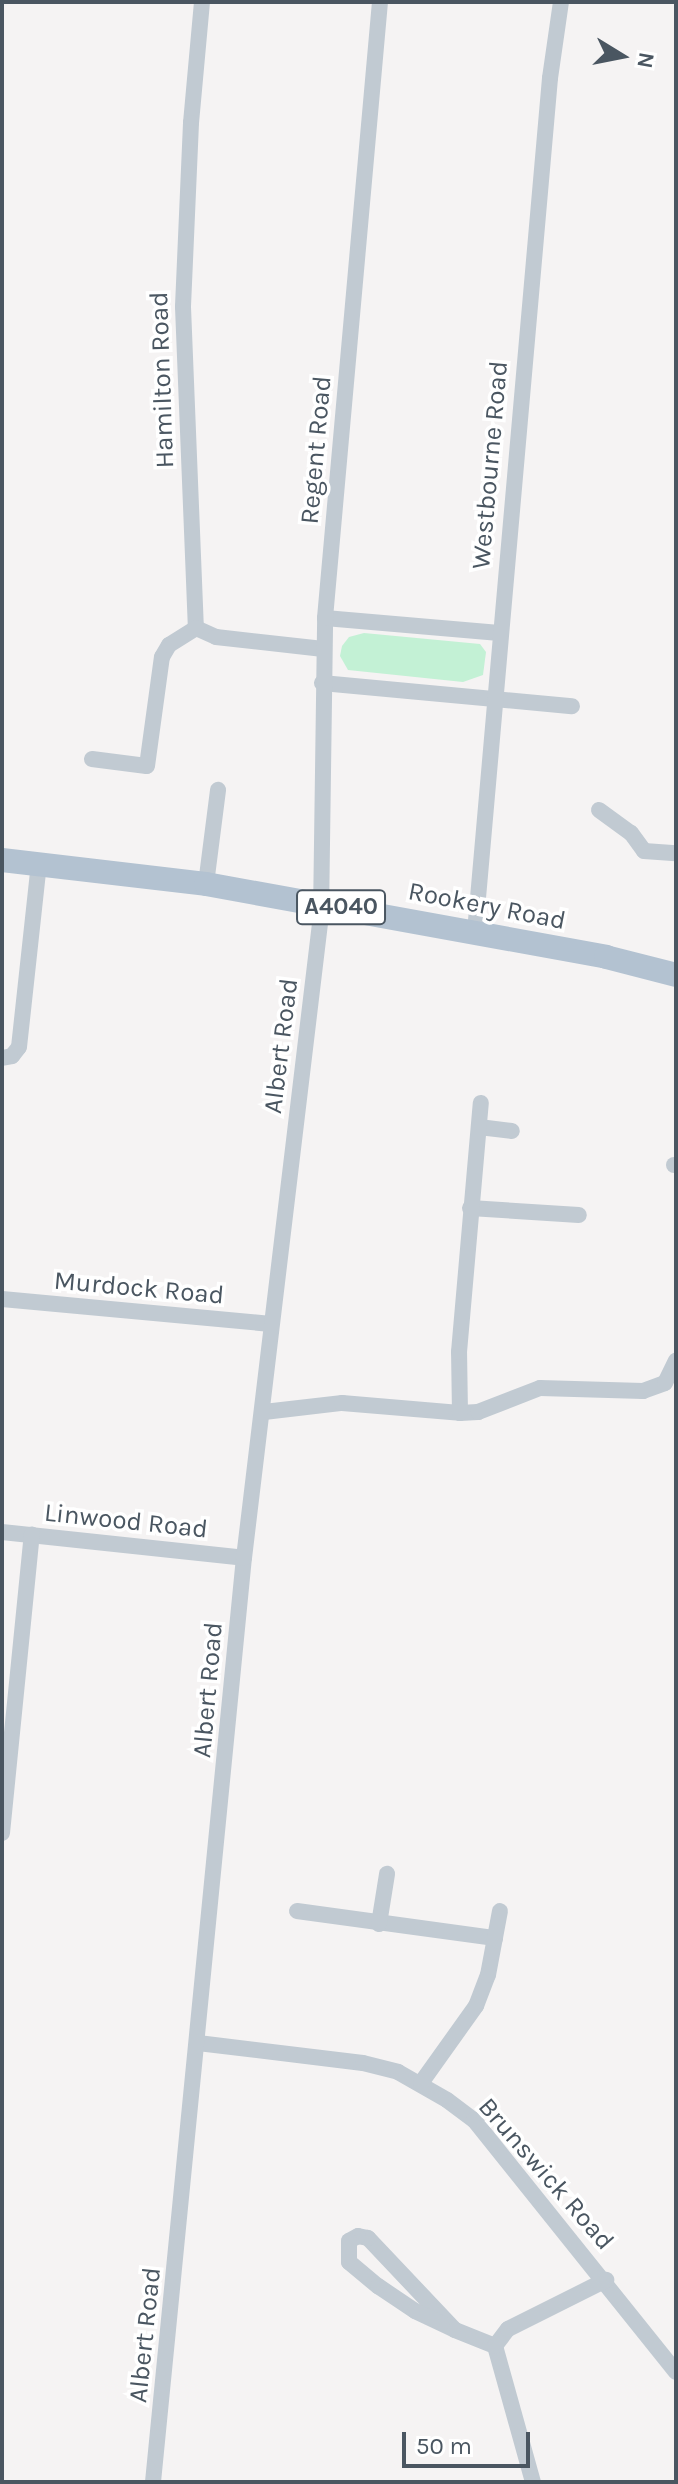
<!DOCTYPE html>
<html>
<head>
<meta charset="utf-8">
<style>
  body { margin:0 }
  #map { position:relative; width:678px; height:2484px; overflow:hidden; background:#f5f3f3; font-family:Karla,sans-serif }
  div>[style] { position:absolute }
  .green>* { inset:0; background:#c3f1d5 }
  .street>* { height:16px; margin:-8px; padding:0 8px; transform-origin:8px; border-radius:8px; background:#c1cad2 }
  .primary>* { height:24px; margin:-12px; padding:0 12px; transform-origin:12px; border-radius:12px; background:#b3c2d1 }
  span { translate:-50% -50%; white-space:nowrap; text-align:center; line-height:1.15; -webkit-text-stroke:7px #fff; paint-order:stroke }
  .shield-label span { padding:2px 6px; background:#fff; border:2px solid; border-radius:6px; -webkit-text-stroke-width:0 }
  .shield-label { font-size:24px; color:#4a5661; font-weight:700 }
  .street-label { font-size:26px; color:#4a5661 }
  .frame { position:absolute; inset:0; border:4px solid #4a5661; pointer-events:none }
  .north { position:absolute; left:582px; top:16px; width:80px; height:80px; -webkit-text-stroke:6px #fff; paint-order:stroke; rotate:100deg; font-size:22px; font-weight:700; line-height:32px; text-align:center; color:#4a5661 }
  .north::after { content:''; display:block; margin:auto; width:28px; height:36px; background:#4a5661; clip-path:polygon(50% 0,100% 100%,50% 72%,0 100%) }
  .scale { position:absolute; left:402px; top:2432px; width:128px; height:36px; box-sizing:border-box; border:4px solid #4a5661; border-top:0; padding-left:10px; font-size:24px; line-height:28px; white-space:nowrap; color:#4a5661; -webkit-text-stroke:6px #fff; paint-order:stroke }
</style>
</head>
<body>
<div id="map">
  <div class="green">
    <i style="clip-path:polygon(364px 633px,480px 644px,486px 652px,483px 675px,463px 682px,348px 670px,340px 656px,342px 646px,349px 637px)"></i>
  </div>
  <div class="street">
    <i style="left:202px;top:2px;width:121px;rotate:95.2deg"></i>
    <i style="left:191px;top:123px;width:184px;rotate:92.5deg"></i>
    <i style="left:183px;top:307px;width:321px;rotate:87.7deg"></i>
    <i style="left:196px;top:628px;width:22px;rotate:24deg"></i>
    <i style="left:216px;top:637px;width:108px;rotate:6.4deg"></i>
    <i style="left:325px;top:618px;width:175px;rotate:4.9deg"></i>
    <i style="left:322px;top:683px;width:251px;rotate:5.3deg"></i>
    <i style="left:92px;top:759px;width:55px;rotate:7.3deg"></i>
    <i style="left:147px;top:766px;width:110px;rotate:-82.2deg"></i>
    <i style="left:162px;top:657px;width:14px;rotate:-60deg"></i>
    <i style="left:169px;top:645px;width:32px;rotate:-32deg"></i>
    <i style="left:599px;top:810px;width:39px;rotate:36deg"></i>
    <i style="left:631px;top:833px;width:22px;rotate:54deg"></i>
    <i style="left:644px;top:851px;width:32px;rotate:4deg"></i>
    <i style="left:206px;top:884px;width:95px;rotate:-82.7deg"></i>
    <i style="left:475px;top:932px;width:857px;rotate:-84.98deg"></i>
    <i style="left:550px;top:78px;width:77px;rotate:-81.8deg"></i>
    <i style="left:2px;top:1058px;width:10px;rotate:-11deg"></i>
    <i style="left:12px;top:1056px;width:11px;rotate:-52deg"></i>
    <i style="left:19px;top:1047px;width:185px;rotate:-83.8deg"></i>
    <i style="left:479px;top:1127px;width:33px;rotate:7deg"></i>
    <i style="left:674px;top:1165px;width:2px"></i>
    <i style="left:470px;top:1208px;width:109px;rotate:3.7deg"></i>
    <i style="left:2px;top:1299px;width:270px;rotate:5.3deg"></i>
    <i style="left:264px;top:1412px;width:79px;rotate:-6.6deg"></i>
    <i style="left:342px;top:1403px;width:118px;rotate:4.8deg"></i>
    <i style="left:460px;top:1413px;width:18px;rotate:-3deg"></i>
    <i style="left:478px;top:1412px;width:66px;rotate:-21.2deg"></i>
    <i style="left:540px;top:1388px;width:103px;rotate:1.7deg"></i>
    <i style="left:643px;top:1391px;width:23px;rotate:-20deg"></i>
    <i style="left:665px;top:1383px;width:25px;rotate:-64deg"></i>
    <i style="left:460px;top:1413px;width:61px;rotate:-90.9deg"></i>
    <i style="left:459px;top:1352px;width:250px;rotate:-85deg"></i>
    <i style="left:2px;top:1532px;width:243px;rotate:6.1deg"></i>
    <i style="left:2px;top:1833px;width:300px;rotate:-84.3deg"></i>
    <i style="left:297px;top:1911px;width:200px;rotate:7.8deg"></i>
    <i style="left:379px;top:1924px;width:51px;rotate:-80.9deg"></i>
    <i style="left:198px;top:2043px;width:166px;rotate:6.9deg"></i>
    <i style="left:363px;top:2063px;width:36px;rotate:14deg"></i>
    <i style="left:398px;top:2072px;width:56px;rotate:29.7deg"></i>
    <i style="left:447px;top:2100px;width:34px;rotate:37deg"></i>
    <i style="left:474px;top:2120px;width:323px;rotate:51.3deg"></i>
    <i style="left:421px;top:2083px;width:95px;rotate:-54.5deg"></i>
    <i style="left:476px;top:2006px;width:33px;rotate:-69deg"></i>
    <i style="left:488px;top:1975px;width:65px;rotate:-79.4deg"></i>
    <i style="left:455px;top:2330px;width:127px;rotate:-133.4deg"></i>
    <i style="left:368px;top:2238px;width:10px;rotate:-169deg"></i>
    <i style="left:358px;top:2236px;width:10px;rotate:151deg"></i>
    <i style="left:349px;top:2241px;width:21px;rotate:90deg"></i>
    <i style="left:349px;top:2262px;width:38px;rotate:40deg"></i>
    <i style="left:378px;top:2286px;width:45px;rotate:34deg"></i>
    <i style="left:415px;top:2311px;width:44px;rotate:25.4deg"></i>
    <i style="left:455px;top:2330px;width:43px;rotate:21.8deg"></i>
    <i style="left:495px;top:2346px;width:141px;rotate:74.4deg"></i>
    <i style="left:495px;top:2346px;width:21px;rotate:-53deg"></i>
    <i style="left:508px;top:2329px;width:110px;rotate:-26.6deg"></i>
    <i style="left:153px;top:2482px;width:928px;rotate:-84.38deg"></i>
    <i style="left:244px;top:1558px;width:648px;rotate:-83.17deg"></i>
    <i style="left:321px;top:915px;width:297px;rotate:-89.2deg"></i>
    <i style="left:325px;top:618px;width:618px;rotate:-84.9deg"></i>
  </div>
  <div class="primary">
    <i style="left:2px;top:860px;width:205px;rotate:6.7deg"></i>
    <i style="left:206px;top:884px;width:407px;rotate:10.3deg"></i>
    <i style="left:606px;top:957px;width:72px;rotate:14.4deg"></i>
  </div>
  <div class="shield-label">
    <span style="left:341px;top:907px">A4040</span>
  </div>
  <div class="street-label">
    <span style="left:162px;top:380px;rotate:-92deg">Hamilton Road</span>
    <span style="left:316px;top:450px;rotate:-85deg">Regent Road</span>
    <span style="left:490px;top:465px;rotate:-85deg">Westbourne Road</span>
    <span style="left:487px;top:906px;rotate:11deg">Rookery Road</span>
    <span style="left:281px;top:1046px;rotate:-83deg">Albert Road</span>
    <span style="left:139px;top:1288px;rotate:5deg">Murdock Road</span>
    <span style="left:126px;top:1521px;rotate:6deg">Linwood Road</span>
    <span style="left:208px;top:1690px;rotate:-85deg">Albert Road</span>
    <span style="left:546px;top:2174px;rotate:49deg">Brunswick Road</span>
    <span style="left:145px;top:2335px;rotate:-84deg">Albert Road</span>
  </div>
  <div class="frame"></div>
  <div class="north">N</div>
  <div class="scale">50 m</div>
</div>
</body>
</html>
